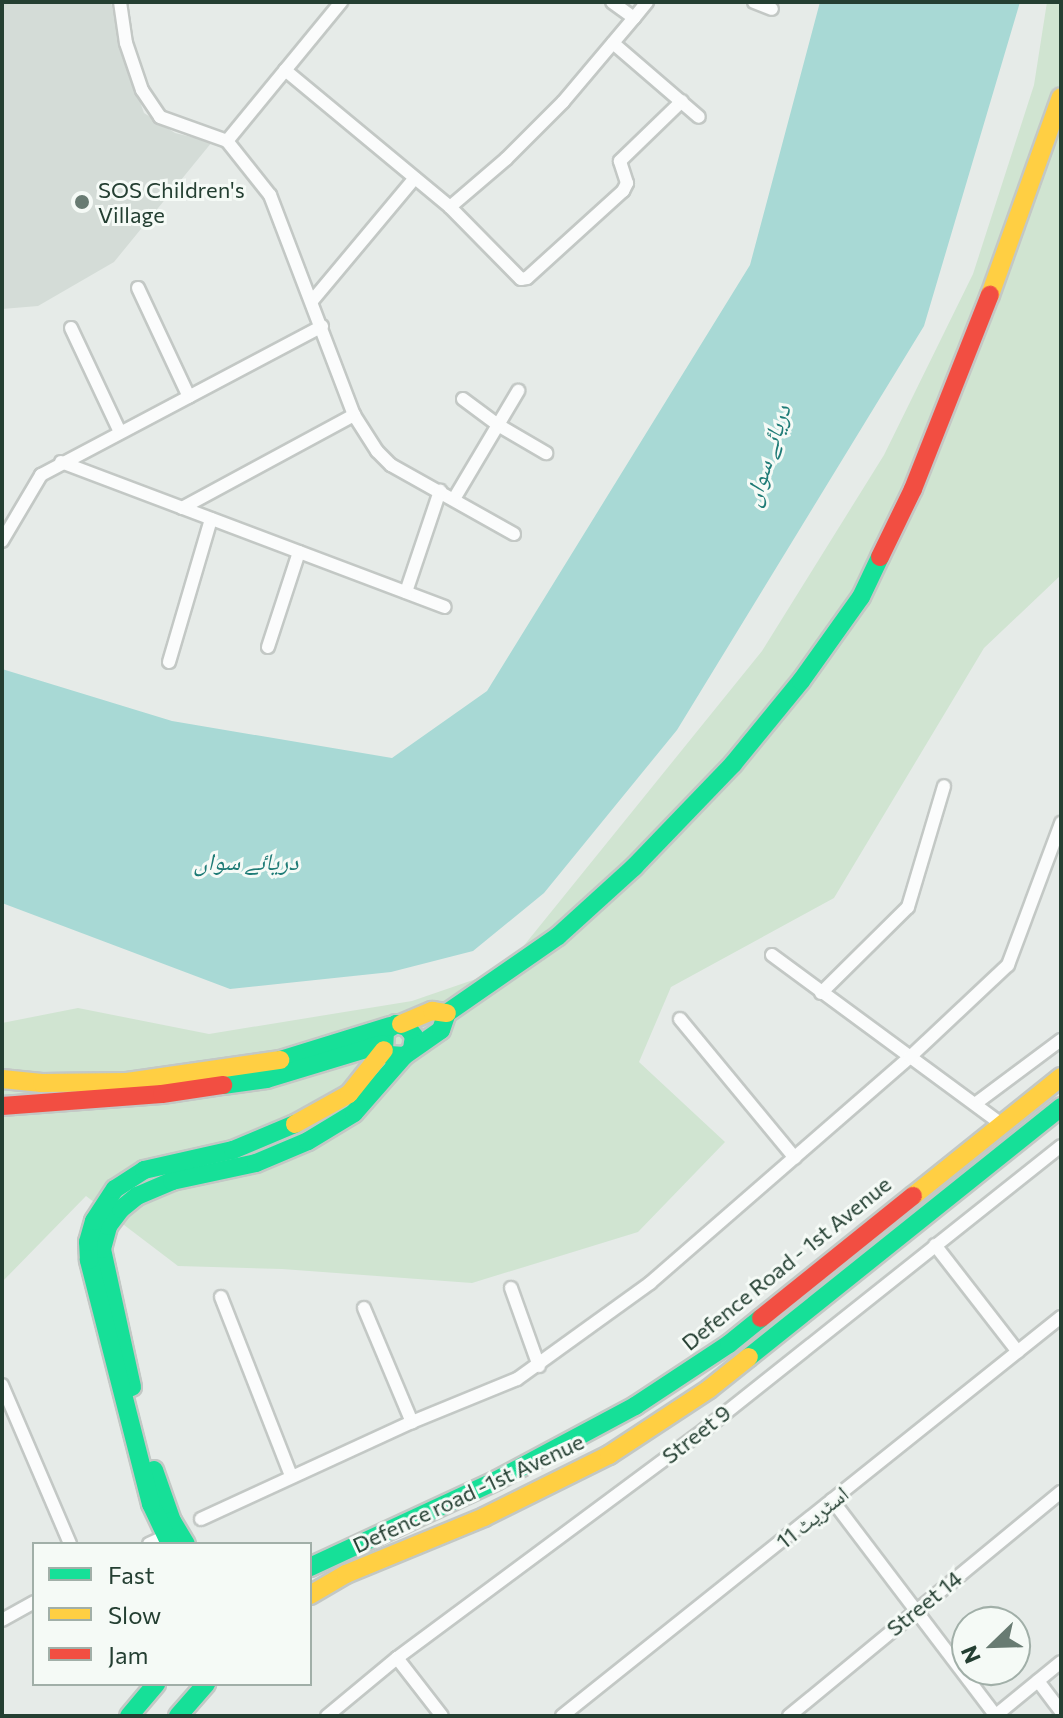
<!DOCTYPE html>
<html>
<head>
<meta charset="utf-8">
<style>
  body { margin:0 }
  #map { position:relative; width:1063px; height:1718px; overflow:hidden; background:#e6ebe8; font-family:Commissioner,"Noto Naskh Arabic",sans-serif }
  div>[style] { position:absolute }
  .built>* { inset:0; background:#d4dcd7 }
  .green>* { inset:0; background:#d0e4d1 }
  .water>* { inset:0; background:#a8d9d5 }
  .roads { filter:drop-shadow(2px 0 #c3c8c5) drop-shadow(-2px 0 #c3c8c5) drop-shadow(0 2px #c3c8c5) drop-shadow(0 -2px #c3c8c5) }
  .street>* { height:12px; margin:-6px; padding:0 6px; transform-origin:6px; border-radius:6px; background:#fbfcfc }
  .fast>* { height:18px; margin:-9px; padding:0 9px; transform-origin:9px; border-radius:9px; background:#16e098 }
  .slow>* { height:18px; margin:-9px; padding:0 9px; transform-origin:9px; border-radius:9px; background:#ffcf43 }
  .jam>* { height:18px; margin:-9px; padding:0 9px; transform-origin:9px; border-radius:9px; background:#f24e42 }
  .dots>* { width:22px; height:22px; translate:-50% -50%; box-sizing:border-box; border:4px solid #f5faf6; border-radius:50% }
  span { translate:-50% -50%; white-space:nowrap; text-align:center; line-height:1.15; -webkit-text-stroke:6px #f5faf6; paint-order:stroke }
  .poi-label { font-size:22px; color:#243f32 }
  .left { translate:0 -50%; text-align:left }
  .street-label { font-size:22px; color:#243f32 }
  .water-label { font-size:24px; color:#1e7b76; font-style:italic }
  .frame { position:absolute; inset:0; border:4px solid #243f32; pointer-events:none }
  .legend { position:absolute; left:32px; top:1542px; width:280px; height:144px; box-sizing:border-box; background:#f5faf6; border:2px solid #a1afa8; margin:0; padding:10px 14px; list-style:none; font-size:24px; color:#243f32 }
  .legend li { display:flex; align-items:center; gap:16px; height:40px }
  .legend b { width:40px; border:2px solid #a1afa8 }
  .north { position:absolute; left:951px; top:1606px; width:80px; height:80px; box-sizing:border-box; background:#f5faf6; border:2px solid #a1afa8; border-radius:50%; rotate:247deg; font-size:22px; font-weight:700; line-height:32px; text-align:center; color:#243f32 }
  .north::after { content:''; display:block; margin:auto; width:28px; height:36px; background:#687b72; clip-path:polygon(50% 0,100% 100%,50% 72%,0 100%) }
</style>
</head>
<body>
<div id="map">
  <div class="built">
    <i style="clip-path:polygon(2px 2px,111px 2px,123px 53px,144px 113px,175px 133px,212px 142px,114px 262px,38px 306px,2px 309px)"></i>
  </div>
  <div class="green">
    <i style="clip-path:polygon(1047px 2px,1061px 2px,1061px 575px,984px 648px,834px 898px,671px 987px,639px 1062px,725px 1142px,638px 1232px,472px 1283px,282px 1269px,178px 1266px,86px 1196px,2px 1282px,2px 1023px,78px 1008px,209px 1034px,412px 1001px,505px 969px,762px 651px,884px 455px,973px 274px,1034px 85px)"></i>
  </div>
  <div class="water">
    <i style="clip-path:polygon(820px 2px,1020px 2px,924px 326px,677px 730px,544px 893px,473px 951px,391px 972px,230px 989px,2px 903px,2px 669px,172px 721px,392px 758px,487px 691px,750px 265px)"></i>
  </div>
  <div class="roads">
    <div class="street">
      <i style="left:120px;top:2px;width:41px;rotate:81.7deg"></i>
      <i style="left:126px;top:43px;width:50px;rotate:71.2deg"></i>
      <i style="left:142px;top:90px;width:32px;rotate:56deg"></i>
      <i style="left:160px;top:117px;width:71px;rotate:19.7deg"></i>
      <i style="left:227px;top:141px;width:69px;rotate:51.5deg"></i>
      <i style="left:270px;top:195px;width:235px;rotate:69.1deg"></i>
      <i style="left:354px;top:415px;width:43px;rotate:57.4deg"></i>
      <i style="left:377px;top:451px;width:20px;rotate:45deg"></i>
      <i style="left:391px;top:465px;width:141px;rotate:29.3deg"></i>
      <i style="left:754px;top:2px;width:19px;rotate:21deg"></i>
      <i style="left:634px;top:18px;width:21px;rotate:-51deg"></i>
      <i style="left:613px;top:43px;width:113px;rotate:40.7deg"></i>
      <i style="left:285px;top:70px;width:214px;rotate:39.7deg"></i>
      <i style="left:450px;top:207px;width:74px;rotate:-40.6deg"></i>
      <i style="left:506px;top:159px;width:81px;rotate:-45deg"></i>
      <i style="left:563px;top:102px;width:110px;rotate:-49.8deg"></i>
      <i style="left:634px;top:18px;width:27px;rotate:-144deg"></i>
      <i style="left:227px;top:141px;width:180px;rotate:-50.6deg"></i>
      <i style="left:450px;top:207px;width:101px;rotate:45.4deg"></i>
      <i style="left:521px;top:279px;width:6px;rotate:-9deg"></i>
      <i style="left:527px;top:278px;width:130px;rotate:-42.2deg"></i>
      <i style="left:623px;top:191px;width:9px;rotate:-63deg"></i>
      <i style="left:627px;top:183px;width:23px;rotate:-108deg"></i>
      <i style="left:620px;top:161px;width:86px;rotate:-44.1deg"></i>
      <i style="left:138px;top:288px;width:120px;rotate:64.9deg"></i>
      <i style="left:312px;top:301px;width:160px;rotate:-50.1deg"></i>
      <i style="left:71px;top:328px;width:115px;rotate:64.8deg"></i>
      <i style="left:463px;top:399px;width:44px;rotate:36.6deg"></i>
      <i style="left:498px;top:425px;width:56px;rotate:30.3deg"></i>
      <i style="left:61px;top:462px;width:410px;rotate:20.7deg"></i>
      <i style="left:454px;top:499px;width:126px;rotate:-59.3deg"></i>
      <i style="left:182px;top:508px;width:196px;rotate:-28.4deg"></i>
      <i style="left:2px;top:541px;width:77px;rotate:-59.4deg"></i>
      <i style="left:41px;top:475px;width:318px;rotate:-27.9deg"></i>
      <i style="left:406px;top:592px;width:107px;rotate:-71.4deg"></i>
      <i style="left:268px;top:647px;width:100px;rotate:-71.9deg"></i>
      <i style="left:169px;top:662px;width:149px;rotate:-73.6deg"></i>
      <i style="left:772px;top:955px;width:283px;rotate:36.4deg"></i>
      <i style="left:821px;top:993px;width:122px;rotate:-44.7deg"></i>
      <i style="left:908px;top:907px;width:126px;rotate:-73.4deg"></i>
      <i style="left:680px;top:1019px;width:180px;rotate:50.4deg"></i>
      <i style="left:975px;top:1104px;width:107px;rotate:-36.7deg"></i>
      <i style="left:935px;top:1245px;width:135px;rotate:52.2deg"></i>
      <i style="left:511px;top:1288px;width:83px;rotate:70.3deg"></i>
      <i style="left:221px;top:1297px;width:192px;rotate:68.6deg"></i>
      <i style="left:364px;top:1308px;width:124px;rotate:67.2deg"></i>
      <i style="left:2px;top:1385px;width:173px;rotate:66.8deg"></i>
      <i style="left:832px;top:1500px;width:271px;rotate:52.8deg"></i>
      <i style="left:201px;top:1519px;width:232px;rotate:-24.7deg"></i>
      <i style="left:412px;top:1422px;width:113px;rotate:-22.3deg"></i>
      <i style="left:517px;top:1379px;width:164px;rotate:-35.8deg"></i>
      <i style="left:650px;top:1283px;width:344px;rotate:-41deg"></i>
      <i style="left:910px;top:1057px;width:134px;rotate:-43.2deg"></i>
      <i style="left:1008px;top:965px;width:152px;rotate:-69.5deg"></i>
      <i style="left:149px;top:1544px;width:19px;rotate:-25deg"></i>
      <i style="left:2px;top:1620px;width:37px;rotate:-29deg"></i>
      <i style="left:397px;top:1658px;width:73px;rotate:52.2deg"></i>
      <i style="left:1038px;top:1681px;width:38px;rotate:53deg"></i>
      <i style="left:327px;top:1716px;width:91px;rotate:-39.6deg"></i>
      <i style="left:397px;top:1658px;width:382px;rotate:-36.6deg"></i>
      <i style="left:704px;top:1430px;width:456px;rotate:-38.5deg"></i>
      <i style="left:562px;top:1716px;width:639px;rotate:-38.65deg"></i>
      <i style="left:789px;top:1716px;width:352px;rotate:-39.5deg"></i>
      <i style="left:995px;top:1716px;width:85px;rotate:-39.3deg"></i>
    </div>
    <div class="fast">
      <i style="left:412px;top:1049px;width:13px;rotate:-81deg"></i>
      <i style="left:414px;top:1036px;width:11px;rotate:-128deg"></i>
      <i style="left:407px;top:1027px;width:11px;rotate:-165deg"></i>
      <i style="left:396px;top:1024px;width:13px;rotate:148deg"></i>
      <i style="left:385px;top:1031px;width:19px;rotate:93deg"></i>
      <i style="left:384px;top:1050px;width:7px;rotate:45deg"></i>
      <i style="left:389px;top:1055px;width:15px;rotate:4deg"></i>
      <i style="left:404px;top:1056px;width:45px;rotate:-35.1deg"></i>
      <i style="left:441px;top:1030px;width:18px;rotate:-71deg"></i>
      <i style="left:447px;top:1013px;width:135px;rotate:-34.7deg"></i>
      <i style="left:558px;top:936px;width:103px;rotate:-42.2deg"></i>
      <i style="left:634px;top:867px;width:143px;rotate:-46.1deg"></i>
      <i style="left:733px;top:764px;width:107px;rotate:-50.7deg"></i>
      <i style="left:801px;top:681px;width:103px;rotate:-54.5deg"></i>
      <i style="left:861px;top:597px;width:44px;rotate:-64.6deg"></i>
      <i style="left:280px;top:1060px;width:115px;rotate:-17.2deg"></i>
      <i style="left:223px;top:1085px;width:44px;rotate:-7.8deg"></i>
      <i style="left:267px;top:1079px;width:120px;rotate:-16.9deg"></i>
      <i style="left:749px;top:1357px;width:400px;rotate:-38.7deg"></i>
      <i style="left:132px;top:1387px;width:141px;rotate:-102.3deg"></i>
      <i style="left:102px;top:1249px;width:24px;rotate:-75deg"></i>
      <i style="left:108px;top:1226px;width:21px;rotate:-53deg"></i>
      <i style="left:121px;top:1209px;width:21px;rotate:-39deg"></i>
      <i style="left:137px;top:1196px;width:38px;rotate:-23deg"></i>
      <i style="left:172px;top:1181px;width:86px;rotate:-12.1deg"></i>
      <i style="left:256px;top:1163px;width:56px;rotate:-22.9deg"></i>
      <i style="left:308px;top:1141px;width:54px;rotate:-31.3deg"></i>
      <i style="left:354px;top:1113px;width:76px;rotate:-48.7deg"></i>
      <i style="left:154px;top:1470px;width:54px;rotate:70.6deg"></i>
      <i style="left:172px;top:1521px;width:27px;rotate:59deg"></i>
      <i style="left:170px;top:1544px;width:44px;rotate:-115.4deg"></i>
      <i style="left:151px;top:1504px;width:252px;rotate:-104.3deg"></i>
      <i style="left:89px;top:1260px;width:18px;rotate:-93deg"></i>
      <i style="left:88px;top:1242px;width:22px;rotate:-74deg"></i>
      <i style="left:94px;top:1221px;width:38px;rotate:-57deg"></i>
      <i style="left:115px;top:1189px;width:35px;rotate:-33deg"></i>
      <i style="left:144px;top:1170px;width:91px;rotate:-12.7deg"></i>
      <i style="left:233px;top:1150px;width:67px;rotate:-22.8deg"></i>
      <i style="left:310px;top:1567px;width:206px;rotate:-24.9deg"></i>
      <i style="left:497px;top:1480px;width:157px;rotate:-28.2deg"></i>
      <i style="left:635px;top:1406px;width:113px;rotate:-33.4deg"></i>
      <i style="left:729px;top:1344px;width:41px;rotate:-39.1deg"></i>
      <i style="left:129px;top:1716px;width:42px;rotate:-49.8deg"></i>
      <i style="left:178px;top:1716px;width:43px;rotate:-48.8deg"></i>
    </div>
    <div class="slow">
      <i style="left:990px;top:295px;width:210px;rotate:-70.3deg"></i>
      <i style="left:401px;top:1024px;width:34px;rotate:-23deg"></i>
      <i style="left:432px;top:1011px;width:15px;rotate:8deg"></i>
      <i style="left:2px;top:1079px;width:40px;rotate:5.7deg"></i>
      <i style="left:42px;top:1083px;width:85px;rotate:-0.7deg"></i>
      <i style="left:127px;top:1082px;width:155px;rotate:-8.2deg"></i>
      <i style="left:295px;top:1124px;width:62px;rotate:-29.1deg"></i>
      <i style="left:349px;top:1094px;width:56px;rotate:-51.5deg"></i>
      <i style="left:913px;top:1196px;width:190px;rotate:-38.8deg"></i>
      <i style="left:310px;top:1595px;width:42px;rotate:-30.3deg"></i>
      <i style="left:346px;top:1574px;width:149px;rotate:-22.4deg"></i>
      <i style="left:484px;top:1517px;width:140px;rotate:-26.4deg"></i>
      <i style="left:609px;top:1455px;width:120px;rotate:-33.4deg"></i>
      <i style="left:709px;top:1389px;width:51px;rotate:-38.7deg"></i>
    </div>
    <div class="jam">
      <i style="left:880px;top:557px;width:76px;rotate:-64.1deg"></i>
      <i style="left:913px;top:489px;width:209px;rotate:-68.4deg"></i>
      <i style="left:2px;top:1106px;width:160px;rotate:-4.3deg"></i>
      <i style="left:162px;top:1094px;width:62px;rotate:-8.4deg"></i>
      <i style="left:761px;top:1318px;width:195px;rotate:-38.8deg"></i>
    </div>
  </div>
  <div class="dots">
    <i style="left:82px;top:202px;background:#687b72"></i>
  </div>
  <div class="poi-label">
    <span class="left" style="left:98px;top:202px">SOS Children's<br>Village</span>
  </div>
  <div class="street-label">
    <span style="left:786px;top:1263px;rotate:-39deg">Defence Road - 1st Avenue</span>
    <span style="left:696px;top:1434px;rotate:-38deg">Street 9</span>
    <span style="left:468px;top:1493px;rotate:-25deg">Defence road -1st Avenue</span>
    <span style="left:812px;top:1517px;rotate:-39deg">اسٹریٹ 11</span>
    <span style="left:924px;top:1603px;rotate:-39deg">Street 14</span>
  </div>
  <div class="water-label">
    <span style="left:766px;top:455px;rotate:-72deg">دریائے سواں</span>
    <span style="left:246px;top:861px">دریائے سواں</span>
  </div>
  <div class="frame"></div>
  <ul class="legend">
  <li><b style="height:10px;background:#16e098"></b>Fast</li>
  <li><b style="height:10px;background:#ffcf43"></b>Slow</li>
  <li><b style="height:10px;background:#f24e42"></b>Jam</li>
  </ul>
  <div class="north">N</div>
</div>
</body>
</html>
